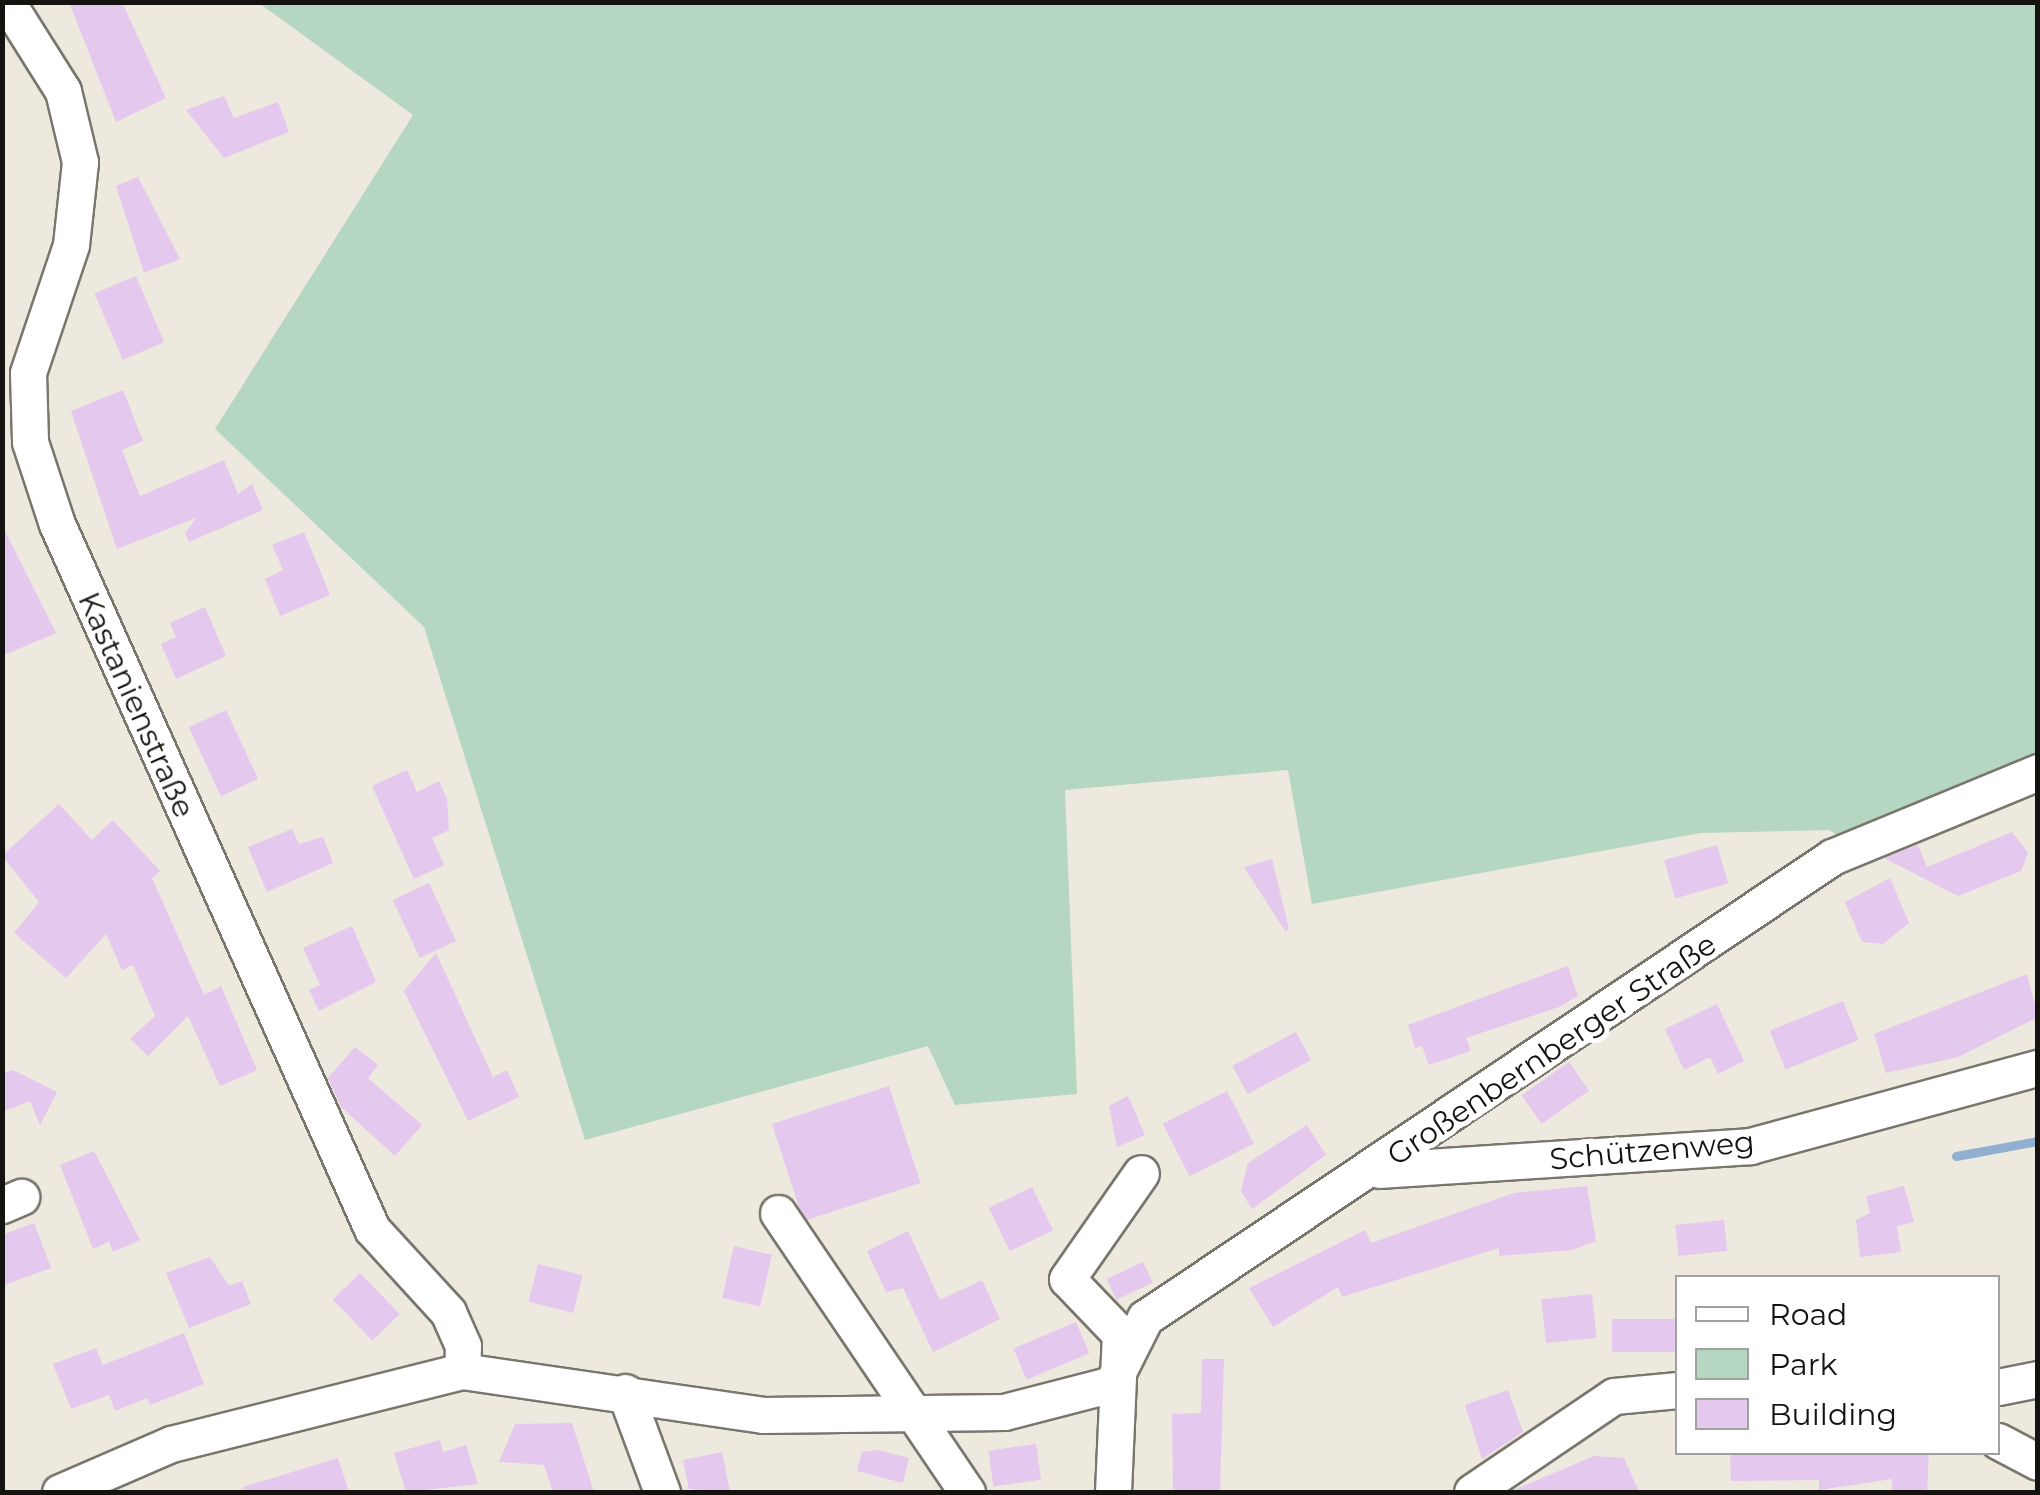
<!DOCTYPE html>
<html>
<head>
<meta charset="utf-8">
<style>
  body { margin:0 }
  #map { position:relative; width:2040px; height:1495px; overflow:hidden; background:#ede9df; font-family:Montserrat,sans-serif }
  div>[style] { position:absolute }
  .green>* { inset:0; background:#b5d7c1 }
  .stream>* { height:9px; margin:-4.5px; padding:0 4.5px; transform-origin:4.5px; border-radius:4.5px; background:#91b0d1 }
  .building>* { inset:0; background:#e4c8ed; transform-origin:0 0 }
  .roads { filter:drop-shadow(2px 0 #79766d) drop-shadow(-2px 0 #79766d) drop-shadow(0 2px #79766d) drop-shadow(0 -2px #79766d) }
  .street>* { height:35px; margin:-17.5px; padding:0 17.5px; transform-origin:17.5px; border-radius:17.5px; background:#fff }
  span { translate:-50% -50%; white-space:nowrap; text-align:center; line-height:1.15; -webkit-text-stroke:10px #fff; paint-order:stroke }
  .street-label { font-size:30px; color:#14130f }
  .frame { position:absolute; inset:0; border:5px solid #14130f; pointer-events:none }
  .legend { position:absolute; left:1675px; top:1275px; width:325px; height:180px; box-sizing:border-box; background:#fff; border:2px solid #a1a19f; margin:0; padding:12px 18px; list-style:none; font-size:30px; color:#14130f }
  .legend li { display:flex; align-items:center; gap:20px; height:50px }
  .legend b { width:50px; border:2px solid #a1a19f }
</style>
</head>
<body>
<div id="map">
  <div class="green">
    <i style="clip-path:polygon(259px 3px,2037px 3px,2037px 764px,1852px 844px,1829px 830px,1700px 833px,1312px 904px,1288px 770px,1065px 790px,1077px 1094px,955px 1105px,928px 1046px,585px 1140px,424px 627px,215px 429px,413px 115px)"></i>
  </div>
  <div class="stream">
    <i style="left:1956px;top:1156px;width:83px;rotate:-10.4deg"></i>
  </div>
  <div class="building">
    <i style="clip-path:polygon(69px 2px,122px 2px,166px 98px,116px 122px)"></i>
    <i style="clip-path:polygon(224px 96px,234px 118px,278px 102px,289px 132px,224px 158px,186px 110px)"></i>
    <i style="clip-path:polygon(138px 177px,180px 259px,144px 273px,116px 186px)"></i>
    <i style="left:136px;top:276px;width:72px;height:45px;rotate:67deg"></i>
    <i style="clip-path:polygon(123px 390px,143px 441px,122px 450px,140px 496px,224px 460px,238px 494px,252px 484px,263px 510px,189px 542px,185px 533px,196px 518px,117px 549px,71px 411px)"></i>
    <i style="clip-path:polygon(2px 525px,56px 633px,2px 656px)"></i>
    <i style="clip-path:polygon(304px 532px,330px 595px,280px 616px,265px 579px,283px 570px,272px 545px)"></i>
    <i style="clip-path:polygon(205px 607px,226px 656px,176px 679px,161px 644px,176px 637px,170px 623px)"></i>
    <i style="left:226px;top:710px;width:76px;height:41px;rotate:65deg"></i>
    <i style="clip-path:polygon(407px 770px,417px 792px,439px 781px,447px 799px,449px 830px,432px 838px,444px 865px,414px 879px,372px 786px)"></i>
    <i style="clip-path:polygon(59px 804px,92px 840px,113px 820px,160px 871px,152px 878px,204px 995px,221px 986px,257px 1070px,220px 1086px,188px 1016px,148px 1056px,130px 1039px,155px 1016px,133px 965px,122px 970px,106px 934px,66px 978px,14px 933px,39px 902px,2px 856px)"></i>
    <i style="clip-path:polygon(292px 829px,299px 844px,323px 837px,333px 863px,267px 892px,248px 847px)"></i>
    <i style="clip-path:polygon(2012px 832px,2028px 853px,2021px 871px,1958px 896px,1884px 858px,1918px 845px,1927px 867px)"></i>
    <i style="left:1717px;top:845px;width:40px;height:55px;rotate:74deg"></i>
    <i style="clip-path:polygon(1272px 859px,1289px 929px,1285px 931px,1244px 867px)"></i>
    <i style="clip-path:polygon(1890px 878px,1909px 923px,1883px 944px,1862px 942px,1845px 902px)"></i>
    <i style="left:429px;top:883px;width:64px;height:40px;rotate:65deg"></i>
    <i style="clip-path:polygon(352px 926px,376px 982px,319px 1011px,309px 990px,320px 985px,303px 948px)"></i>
    <i style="clip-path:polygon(436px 953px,493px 1077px,507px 1070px,519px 1097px,468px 1121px,404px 991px)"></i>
    <i style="clip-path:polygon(1568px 966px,1578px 996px,1559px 1007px,1466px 1038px,1471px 1051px,1429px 1065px,1422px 1046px,1415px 1048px,1408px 1025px)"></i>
    <i style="clip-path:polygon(2027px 974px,2038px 1017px,1958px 1057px,1886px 1073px,1874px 1034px)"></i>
    <i style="left:1843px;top:1001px;width:42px;height:79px;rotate:68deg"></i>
    <i style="clip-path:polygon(1717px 1004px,1744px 1061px,1718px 1074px,1710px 1057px,1684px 1070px,1665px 1029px)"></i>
    <i style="left:1296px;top:1032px;width:32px;height:72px;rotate:62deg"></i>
    <i style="clip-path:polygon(355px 1047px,378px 1065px,368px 1078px,422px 1125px,395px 1156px,341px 1107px,328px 1078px)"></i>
    <i style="left:1569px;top:1062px;width:35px;height:58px;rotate:55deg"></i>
    <i style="clip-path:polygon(13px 1070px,57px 1092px,40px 1125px,30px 1101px,2px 1112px,2px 1074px)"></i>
    <i style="left:889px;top:1086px;width:102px;height:123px;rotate:72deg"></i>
    <i style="left:1227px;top:1091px;width:59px;height:72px;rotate:63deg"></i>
    <i style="clip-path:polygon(1128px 1096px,1145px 1135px,1117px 1147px,1109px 1106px)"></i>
    <i style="clip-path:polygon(1307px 1125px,1326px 1155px,1252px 1209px,1241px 1191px,1248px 1163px)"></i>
    <i style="clip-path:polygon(94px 1151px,140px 1240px,113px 1252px,109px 1242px,93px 1249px,60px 1165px)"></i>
    <i style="clip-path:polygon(1587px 1186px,1596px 1241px,1572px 1250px,1499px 1256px,1499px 1248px,1342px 1297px,1338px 1287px,1273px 1327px,1249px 1288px,1365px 1230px,1371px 1243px,1514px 1193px)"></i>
    <i style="clip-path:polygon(1904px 1186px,1914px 1222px,1897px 1226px,1901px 1252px,1860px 1257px,1856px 1220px,1870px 1213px,1866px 1196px)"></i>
    <i style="left:1032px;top:1187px;width:48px;height:48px;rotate:64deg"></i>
    <i style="left:1724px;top:1220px;width:31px;height:49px;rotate:84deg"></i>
    <i style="clip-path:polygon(34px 1223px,51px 1268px,2px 1286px,2px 1235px)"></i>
    <i style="clip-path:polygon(908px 1231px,940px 1300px,982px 1280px,1000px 1319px,933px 1352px,903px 1288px,886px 1292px,867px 1251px)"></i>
    <i style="left:734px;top:1246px;width:39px;height:53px;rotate:13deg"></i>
    <i style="clip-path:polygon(210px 1257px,229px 1286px,242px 1281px,251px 1304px,189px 1328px,166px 1273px)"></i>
    <i style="left:1143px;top:1262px;width:23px;height:40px;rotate:65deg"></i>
    <i style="left:538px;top:1264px;width:46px;height:39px;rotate:14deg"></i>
    <i style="left:360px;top:1273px;width:57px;height:38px;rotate:46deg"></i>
    <i style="left:1592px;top:1294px;width:44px;height:51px;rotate:84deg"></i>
    <i style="left:1678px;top:1319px;width:33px;height:66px;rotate:90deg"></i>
    <i style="left:1076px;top:1322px;width:34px;height:68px;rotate:67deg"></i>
    <i style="clip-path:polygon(184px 1333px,204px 1384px,150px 1405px,147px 1398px,115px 1411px,109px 1395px,71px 1409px,53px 1364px,96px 1348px,103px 1365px)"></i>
    <i style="clip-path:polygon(1202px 1359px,1224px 1359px,1220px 1492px,1173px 1492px,1172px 1414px,1201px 1413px)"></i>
    <i style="clip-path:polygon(1508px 1390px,1523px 1432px,1482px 1459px,1465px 1405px)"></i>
    <i style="clip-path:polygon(572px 1423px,594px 1492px,553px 1492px,544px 1465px,499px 1462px,515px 1424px)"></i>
    <i style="clip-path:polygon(440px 1440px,443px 1452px,466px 1445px,478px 1484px,406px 1492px,394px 1453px)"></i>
    <i style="left:1036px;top:1444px;width:36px;height:48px;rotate:82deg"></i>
    <i style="clip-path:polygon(878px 1450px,909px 1458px,903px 1483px,857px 1471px,862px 1452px)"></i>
    <i style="clip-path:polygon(722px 1452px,730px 1492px,689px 1489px,683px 1460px)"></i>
    <i style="clip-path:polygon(1730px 1452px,1929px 1452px,1927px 1492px,1892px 1492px,1892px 1479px,1819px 1490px,1819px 1480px,1731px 1481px)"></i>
    <i style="clip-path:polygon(1594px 1456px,1624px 1458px,1639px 1492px,1509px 1492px)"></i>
    <i style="clip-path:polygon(338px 1458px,349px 1492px,244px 1492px,243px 1487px)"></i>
  </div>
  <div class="roads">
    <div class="street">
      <i style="left:7px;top:2px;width:105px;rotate:57.8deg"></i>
      <i style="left:63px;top:91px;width:73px;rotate:76.5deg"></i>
      <i style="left:80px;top:162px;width:83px;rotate:96.2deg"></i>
      <i style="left:71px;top:245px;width:135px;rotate:108.6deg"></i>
      <i style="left:28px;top:373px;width:69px;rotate:88.3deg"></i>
      <i style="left:30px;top:442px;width:86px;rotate:71.8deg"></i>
      <i style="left:57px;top:524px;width:772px;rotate:65.92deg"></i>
      <i style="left:372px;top:1229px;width:113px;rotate:47.5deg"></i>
      <i style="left:448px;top:1312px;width:37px;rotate:66deg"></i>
      <i style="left:463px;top:1346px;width:25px;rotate:92deg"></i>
      <i style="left:1380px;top:1170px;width:371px;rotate:-3.7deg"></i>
      <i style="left:1750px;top:1146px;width:298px;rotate:-15.2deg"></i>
      <i style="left:2px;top:1205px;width:21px;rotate:-23deg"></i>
      <i style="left:778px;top:1213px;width:337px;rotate:55.9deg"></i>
      <i style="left:1998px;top:1387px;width:41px;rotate:-11.3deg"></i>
      <i style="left:625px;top:1392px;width:107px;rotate:69.7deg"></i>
      <i style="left:1998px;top:1441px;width:45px;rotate:27.7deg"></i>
      <i style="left:60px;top:1492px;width:121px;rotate:-23.4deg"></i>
      <i style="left:171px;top:1444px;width:300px;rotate:-14.1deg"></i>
      <i style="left:462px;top:1371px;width:304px;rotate:8.3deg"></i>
      <i style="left:763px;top:1415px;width:241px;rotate:-0.7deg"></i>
      <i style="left:1004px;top:1412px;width:112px;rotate:-14.5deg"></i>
      <i style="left:1112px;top:1384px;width:74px;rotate:-63.4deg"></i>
      <i style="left:1145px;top:1318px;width:827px;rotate:-33.86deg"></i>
      <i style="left:1832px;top:857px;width:223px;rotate:-22.4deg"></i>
      <i style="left:1113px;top:1492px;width:158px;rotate:-87.5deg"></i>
      <i style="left:1120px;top:1334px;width:76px;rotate:-133.9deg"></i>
      <i style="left:1067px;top:1279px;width:129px;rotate:-55.1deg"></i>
      <i style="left:1472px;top:1492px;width:171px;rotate:-34.1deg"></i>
      <i style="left:1614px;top:1396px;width:64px;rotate:-5.4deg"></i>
    </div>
  </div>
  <div class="street-label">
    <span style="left:136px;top:705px;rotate:66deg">Kastanienstraße</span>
    <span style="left:1552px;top:1050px;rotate:-34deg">Großenbernberger Straße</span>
    <span style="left:1652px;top:1151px;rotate:-5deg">Schützenweg</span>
  </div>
  <div class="frame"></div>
  <ul class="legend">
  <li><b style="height:12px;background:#fff"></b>Road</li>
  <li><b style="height:28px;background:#b5d7c1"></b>Park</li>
  <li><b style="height:28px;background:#e4c8ed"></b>Building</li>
  </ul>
</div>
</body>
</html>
